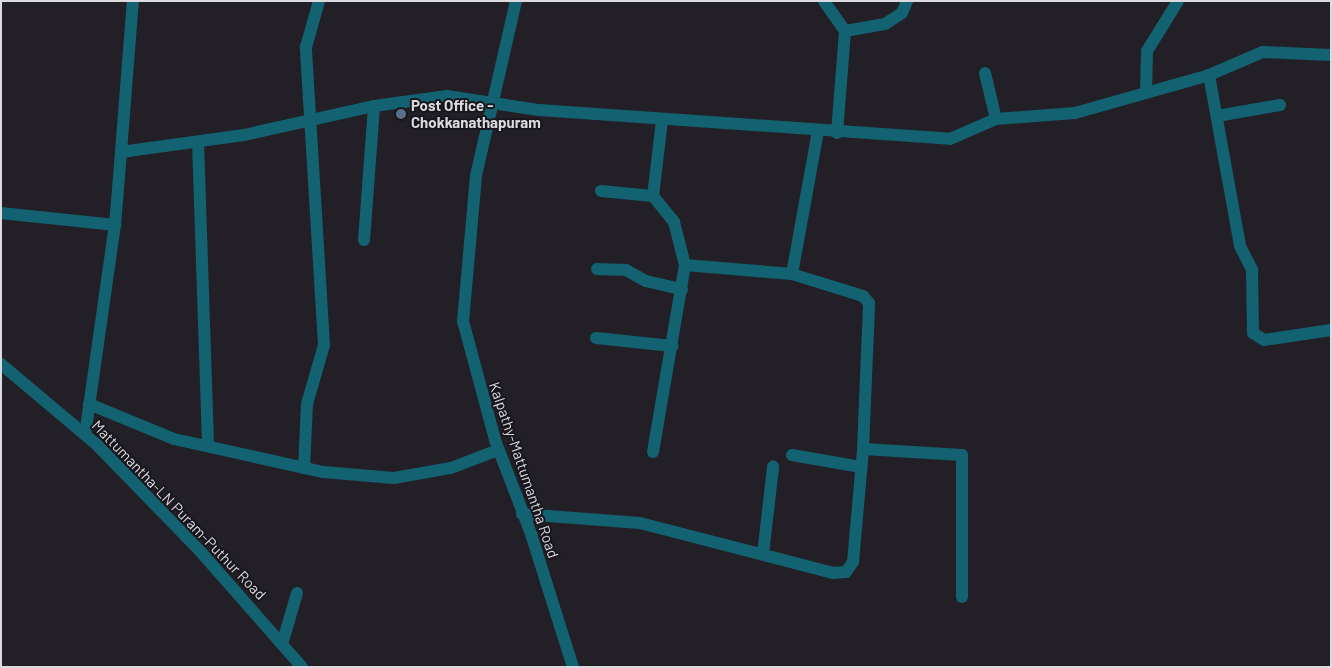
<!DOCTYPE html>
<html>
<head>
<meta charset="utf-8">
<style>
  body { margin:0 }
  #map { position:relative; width:1332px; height:668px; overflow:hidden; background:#222026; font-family:Barlow,sans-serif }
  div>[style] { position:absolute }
  .minor>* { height:12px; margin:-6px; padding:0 6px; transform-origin:6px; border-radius:6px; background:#126271 }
  .dots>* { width:14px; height:14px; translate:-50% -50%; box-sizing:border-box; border:2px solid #18161d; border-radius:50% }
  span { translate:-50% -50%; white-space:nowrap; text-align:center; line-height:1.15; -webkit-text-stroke:4px #18161d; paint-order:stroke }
  .poi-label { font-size:15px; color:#dbdade; font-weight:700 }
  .left { translate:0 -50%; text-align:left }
  .street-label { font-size:15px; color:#dbdade }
  .frame { position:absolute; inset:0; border:2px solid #dbdade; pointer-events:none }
</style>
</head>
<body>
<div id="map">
  <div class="minor">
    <i style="left:516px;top:1px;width:180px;rotate:102.9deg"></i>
    <i style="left:476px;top:176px;width:146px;rotate:95.1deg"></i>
    <i style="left:463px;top:321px;width:123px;rotate:74.9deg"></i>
    <i style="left:495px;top:440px;width:101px;rotate:69deg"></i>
    <i style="left:531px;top:534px;width:139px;rotate:72.5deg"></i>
    <i style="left:824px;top:1px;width:37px;rotate:55deg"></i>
    <i style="left:985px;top:73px;width:47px;rotate:76.6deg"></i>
    <i style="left:1209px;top:75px;width:59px;rotate:-23.1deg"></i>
    <i style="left:1263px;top:52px;width:68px;rotate:2.5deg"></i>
    <i style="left:1146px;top:93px;width:42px;rotate:-88.6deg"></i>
    <i style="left:1147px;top:51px;width:59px;rotate:-58.2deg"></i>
    <i style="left:1217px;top:116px;width:64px;rotate:-9.9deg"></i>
    <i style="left:837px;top:133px;width:102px;rotate:-85.5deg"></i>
    <i style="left:845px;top:31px;width:41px;rotate:-9.9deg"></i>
    <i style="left:885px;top:24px;width:20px;rotate:-33deg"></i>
    <i style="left:902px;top:13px;width:13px;rotate:-67deg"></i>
    <i style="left:198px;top:142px;width:304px;rotate:88.1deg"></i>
    <i style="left:121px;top:152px;width:151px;rotate:-85.5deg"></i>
    <i style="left:601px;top:191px;width:52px;rotate:5.5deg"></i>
    <i style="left:653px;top:196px;width:77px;rotate:-83.2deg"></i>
    <i style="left:653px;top:196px;width:33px;rotate:51deg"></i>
    <i style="left:674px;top:222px;width:44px;rotate:75.7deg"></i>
    <i style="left:1px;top:213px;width:115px;rotate:6deg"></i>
    <i style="left:115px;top:225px;width:73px;rotate:-85.3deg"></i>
    <i style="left:121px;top:152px;width:124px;rotate:-7.9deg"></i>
    <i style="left:244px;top:135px;width:133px;rotate:-12.6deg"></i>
    <i style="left:374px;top:106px;width:74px;rotate:-7.8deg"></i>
    <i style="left:447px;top:96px;width:93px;rotate:8.7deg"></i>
    <i style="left:539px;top:110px;width:412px;rotate:4deg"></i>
    <i style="left:950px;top:139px;width:50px;rotate:-23.5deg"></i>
    <i style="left:996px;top:119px;width:79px;rotate:-4.3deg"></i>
    <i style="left:1075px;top:113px;width:139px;rotate:-15.8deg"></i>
    <i style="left:1209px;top:75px;width:174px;rotate:79.7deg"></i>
    <i style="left:1240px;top:246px;width:27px;rotate:63deg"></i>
    <i style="left:1252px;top:270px;width:63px;rotate:89.1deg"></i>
    <i style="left:1253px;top:333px;width:13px;rotate:32deg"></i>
    <i style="left:1264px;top:340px;width:68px;rotate:-8.5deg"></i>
    <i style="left:364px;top:240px;width:134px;rotate:-85.7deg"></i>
    <i style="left:597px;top:269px;width:29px;rotate:2deg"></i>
    <i style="left:626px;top:270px;width:23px;rotate:29deg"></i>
    <i style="left:646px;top:281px;width:37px;rotate:13deg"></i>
    <i style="left:596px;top:338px;width:77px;rotate:5.9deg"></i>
    <i style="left:1px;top:364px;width:124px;rotate:40.1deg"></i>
    <i style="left:96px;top:444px;width:149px;rotate:45.8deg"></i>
    <i style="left:200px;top:551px;width:154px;rotate:48.7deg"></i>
    <i style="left:89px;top:404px;width:92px;rotate:22.4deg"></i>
    <i style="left:174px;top:439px;width:153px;rotate:12.5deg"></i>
    <i style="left:323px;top:472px;width:71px;rotate:4.8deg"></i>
    <i style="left:394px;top:478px;width:58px;rotate:-10deg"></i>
    <i style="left:451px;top:468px;width:50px;rotate:-21deg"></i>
    <i style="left:85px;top:435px;width:212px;rotate:-81.9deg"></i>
    <i style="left:863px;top:449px;width:99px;rotate:3.5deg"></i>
    <i style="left:962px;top:455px;width:142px;rotate:90deg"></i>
    <i style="left:653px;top:452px;width:190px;rotate:-80.3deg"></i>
    <i style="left:685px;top:265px;width:107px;rotate:4.8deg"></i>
    <i style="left:792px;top:455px;width:70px;rotate:9.9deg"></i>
    <i style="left:304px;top:468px;width:64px;rotate:-87.3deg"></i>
    <i style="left:307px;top:404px;width:61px;rotate:-73.9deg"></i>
    <i style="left:324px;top:345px;width:299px;rotate:-93.5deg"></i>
    <i style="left:306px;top:47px;width:48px;rotate:-74.2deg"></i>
    <i style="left:522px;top:514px;width:118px;rotate:4.4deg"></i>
    <i style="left:640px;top:523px;width:199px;rotate:14.5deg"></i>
    <i style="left:833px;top:573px;width:13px;rotate:-4deg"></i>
    <i style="left:846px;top:572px;width:12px;rotate:-55deg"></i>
    <i style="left:853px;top:562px;width:113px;rotate:-84.9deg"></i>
    <i style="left:863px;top:449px;width:146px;rotate:-87.6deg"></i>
    <i style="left:869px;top:303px;width:9px;rotate:-131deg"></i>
    <i style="left:863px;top:296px;width:74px;rotate:-162.8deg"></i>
    <i style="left:792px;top:274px;width:145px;rotate:-79.7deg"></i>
    <i style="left:763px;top:554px;width:88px;rotate:-83.4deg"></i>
    <i style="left:283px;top:641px;width:50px;rotate:-73.7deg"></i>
  </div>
  <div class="dots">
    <i style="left:401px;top:114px;background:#5c6f8a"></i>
  </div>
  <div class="poi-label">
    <span class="left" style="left:411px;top:114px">Post Office -<br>Chokkanathapuram</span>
  </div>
  <div class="street-label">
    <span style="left:524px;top:470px;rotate:71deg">Kalpathy-Mattumantha Road</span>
    <span style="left:179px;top:510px;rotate:46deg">Mattumantha-LN Puram-Puthur Road</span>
  </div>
  <div class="frame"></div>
</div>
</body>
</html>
